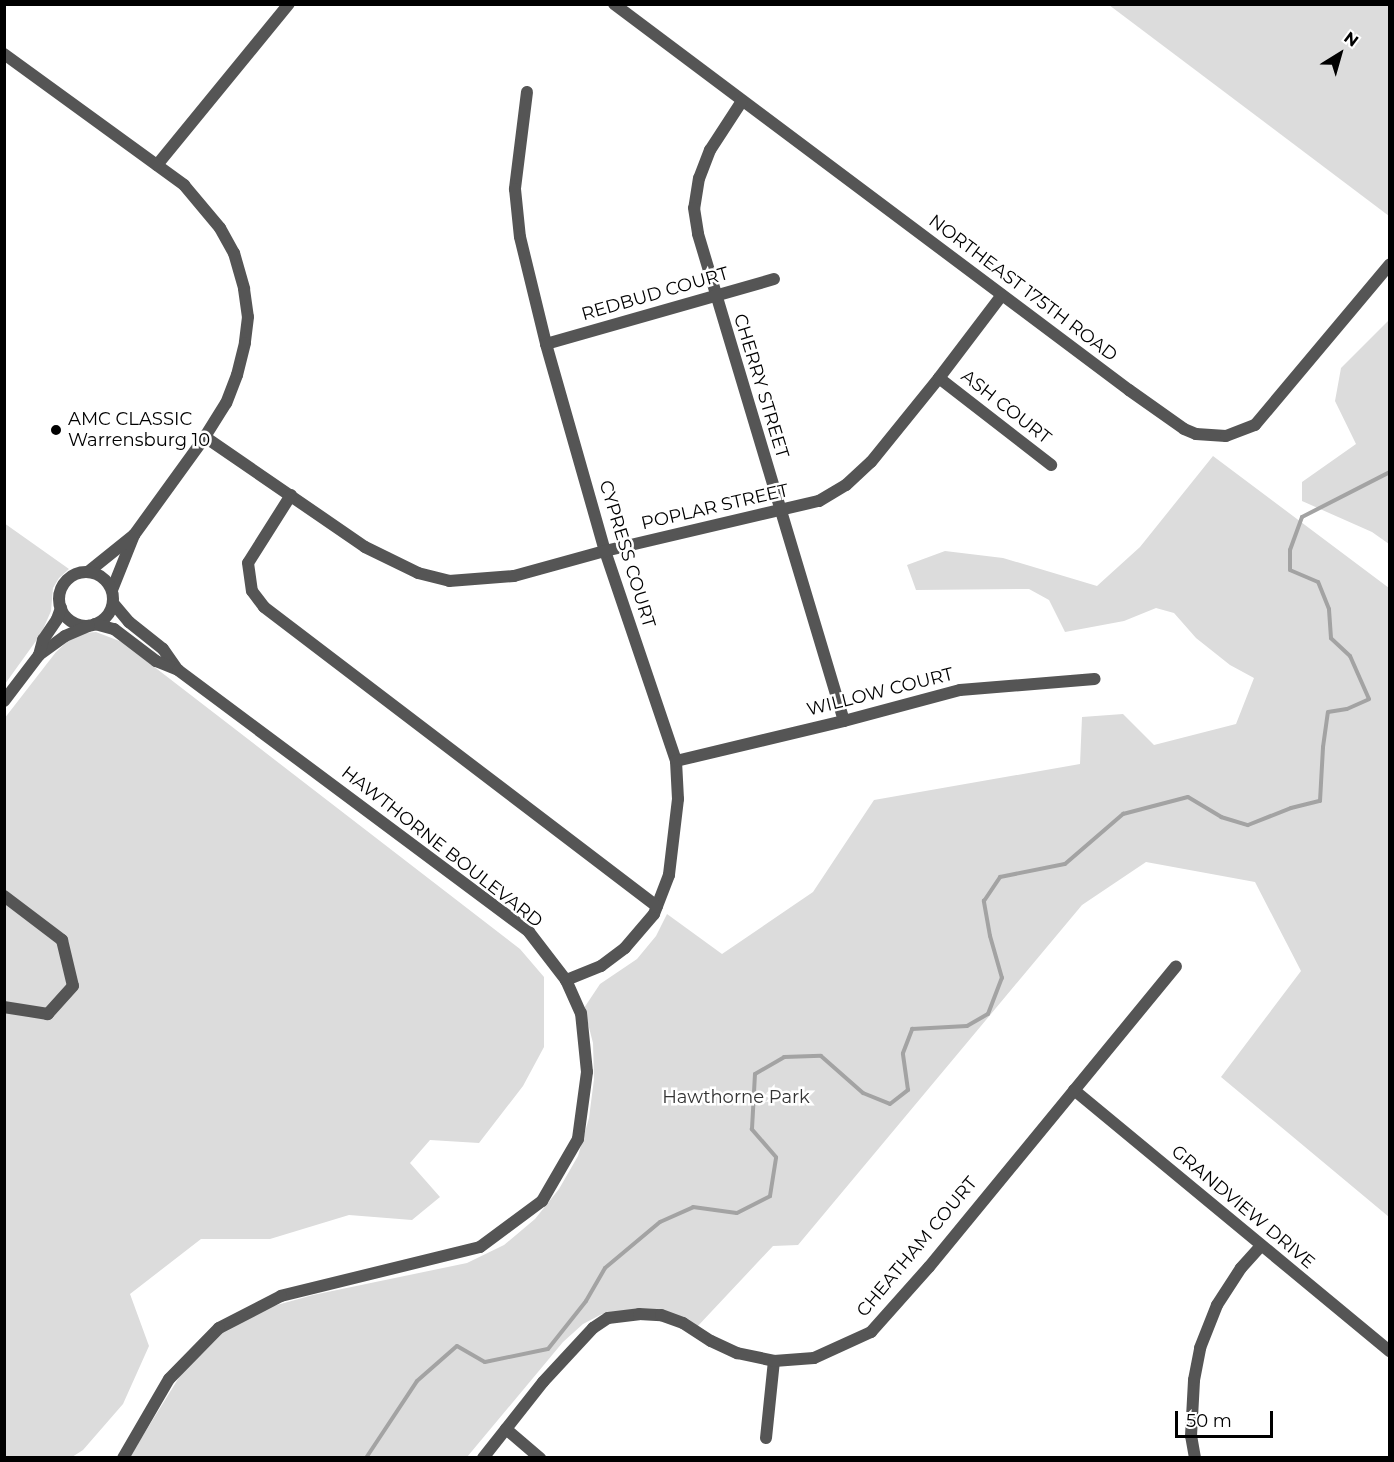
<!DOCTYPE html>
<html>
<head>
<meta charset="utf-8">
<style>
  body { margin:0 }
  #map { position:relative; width:1394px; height:1462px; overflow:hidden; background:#fff; font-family:Montserrat,sans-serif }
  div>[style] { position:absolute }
  .green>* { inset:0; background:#dcdcdc }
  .stream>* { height:4px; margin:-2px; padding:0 2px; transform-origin:2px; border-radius:2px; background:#a3a3a3 }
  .minor>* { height:12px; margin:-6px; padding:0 6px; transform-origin:6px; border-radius:6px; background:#555 }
  .tertiary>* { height:12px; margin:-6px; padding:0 6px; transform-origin:6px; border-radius:6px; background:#555 }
  .tertiary>.ring { margin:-6px; padding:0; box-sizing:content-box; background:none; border:12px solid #555; border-radius:50% }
  .dots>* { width:16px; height:16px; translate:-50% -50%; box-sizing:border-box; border:3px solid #fff; border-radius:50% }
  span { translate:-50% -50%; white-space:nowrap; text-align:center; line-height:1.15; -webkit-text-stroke:5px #fff; paint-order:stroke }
  .street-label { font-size:18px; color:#000 }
  .poi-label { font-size:18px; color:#000 }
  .left { translate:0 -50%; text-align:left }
  .park-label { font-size:18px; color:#333 }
  .frame { position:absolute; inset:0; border:6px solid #000; pointer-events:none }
  .north { position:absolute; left:1310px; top:24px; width:60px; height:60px; -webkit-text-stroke:4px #fff; paint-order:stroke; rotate:37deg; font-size:16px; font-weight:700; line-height:24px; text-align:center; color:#000 }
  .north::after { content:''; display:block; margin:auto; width:21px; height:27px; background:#000; clip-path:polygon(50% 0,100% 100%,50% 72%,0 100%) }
  .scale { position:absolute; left:1175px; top:1411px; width:98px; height:27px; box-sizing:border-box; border:3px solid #000; border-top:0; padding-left:8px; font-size:18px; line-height:21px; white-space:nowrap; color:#000; -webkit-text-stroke:4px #fff; paint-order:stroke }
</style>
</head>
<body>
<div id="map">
  <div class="green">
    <i style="clip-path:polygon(1109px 5px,1389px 5px,1389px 216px)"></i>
    <i style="clip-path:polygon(1389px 320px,1389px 544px,1372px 532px,1302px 501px,1302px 482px,1356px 444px,1335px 401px,1341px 368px)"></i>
    <i style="clip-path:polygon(1213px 456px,1389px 588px,1389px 1217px,1221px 1077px,1301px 971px,1255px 882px,1146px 862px,1082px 905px,798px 1245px,773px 1246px,696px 1328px,649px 1309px,602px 1314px,583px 1324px,563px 1342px,467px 1457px,129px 1458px,188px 1363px,208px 1343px,237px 1321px,266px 1308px,313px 1295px,467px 1263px,504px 1245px,535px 1219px,559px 1189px,578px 1156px,589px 1118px,594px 1079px,593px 1043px,584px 1008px,600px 984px,637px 959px,656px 936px,667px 914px,722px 954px,813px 892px,874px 800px,1080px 764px,1082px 717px,1123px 714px,1154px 745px,1236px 724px,1254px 678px,1230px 665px,1196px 638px,1174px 613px,1156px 608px,1124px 621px,1065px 632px,1049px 600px,1029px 589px,916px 590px,907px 565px,945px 551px,1003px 558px,1097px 586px,1140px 547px)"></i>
    <i style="clip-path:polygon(4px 523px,69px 569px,59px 578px,53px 588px,51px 611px,41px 634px,5px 684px)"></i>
    <i style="clip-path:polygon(96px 632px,122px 642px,520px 949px,544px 977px,544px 1047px,523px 1086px,479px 1143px,430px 1140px,410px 1163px,440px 1197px,412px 1220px,349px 1215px,270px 1239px,201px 1239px,130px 1294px,149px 1346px,123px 1404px,83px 1450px,72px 1457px,5px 1457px,4px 719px,56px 652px,70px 639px,83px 633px)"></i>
  </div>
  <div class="stream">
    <i style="left:366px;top:1458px;width:92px;rotate:-56.5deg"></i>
    <i style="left:417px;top:1381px;width:53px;rotate:-41.2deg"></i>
    <i style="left:457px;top:1346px;width:32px;rotate:30deg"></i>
    <i style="left:485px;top:1362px;width:64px;rotate:-11.7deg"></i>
    <i style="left:548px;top:1349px;width:61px;rotate:-51.6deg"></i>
    <i style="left:586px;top:1301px;width:38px;rotate:-60deg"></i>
    <i style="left:605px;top:1268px;width:72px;rotate:-39.9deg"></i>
    <i style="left:660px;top:1222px;width:36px;rotate:-24deg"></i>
    <i style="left:693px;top:1207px;width:44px;rotate:7.8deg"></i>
    <i style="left:737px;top:1213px;width:37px;rotate:-27deg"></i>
    <i style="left:770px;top:1196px;width:39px;rotate:-81deg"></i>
    <i style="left:776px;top:1157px;width:37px;rotate:-131deg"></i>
    <i style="left:752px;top:1129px;width:55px;rotate:-86.9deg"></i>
    <i style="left:755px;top:1074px;width:34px;rotate:-30deg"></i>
    <i style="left:784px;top:1057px;width:37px;rotate:-2deg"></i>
    <i style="left:821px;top:1056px;width:56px;rotate:41.4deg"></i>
    <i style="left:863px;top:1093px;width:29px;rotate:22deg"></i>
    <i style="left:890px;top:1104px;width:23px;rotate:-38deg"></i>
    <i style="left:908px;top:1090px;width:37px;rotate:-98deg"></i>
    <i style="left:903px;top:1053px;width:26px;rotate:-69deg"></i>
    <i style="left:912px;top:1029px;width:55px;rotate:-3.1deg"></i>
    <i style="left:967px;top:1026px;width:24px;rotate:-30deg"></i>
    <i style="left:988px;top:1014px;width:39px;rotate:-69deg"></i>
    <i style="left:1002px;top:978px;width:44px;rotate:-105.9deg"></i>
    <i style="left:990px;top:936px;width:36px;rotate:-100deg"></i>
    <i style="left:984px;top:901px;width:29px;rotate:-56deg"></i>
    <i style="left:1000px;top:877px;width:66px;rotate:-11.3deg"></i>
    <i style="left:1065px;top:864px;width:77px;rotate:-40.8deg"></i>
    <i style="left:1123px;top:814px;width:67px;rotate:-14.7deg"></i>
    <i style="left:1188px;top:797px;width:39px;rotate:31deg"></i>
    <i style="left:1221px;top:817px;width:28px;rotate:17deg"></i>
    <i style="left:1248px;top:825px;width:46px;rotate:-21.6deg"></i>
    <i style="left:1291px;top:808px;width:30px;rotate:-14deg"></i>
    <i style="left:1320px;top:801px;width:54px;rotate:-86.8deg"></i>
    <i style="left:1323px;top:747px;width:35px;rotate:-82deg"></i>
    <i style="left:1328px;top:712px;width:19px;rotate:-9deg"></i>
    <i style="left:1347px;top:709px;width:24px;rotate:-24deg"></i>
    <i style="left:1369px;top:699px;width:47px;rotate:-113.8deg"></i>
    <i style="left:1350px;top:656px;width:26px;rotate:-137deg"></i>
    <i style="left:1331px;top:638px;width:29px;rotate:-94deg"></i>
    <i style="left:1329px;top:609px;width:29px;rotate:-112deg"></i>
    <i style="left:1318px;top:582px;width:30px;rotate:-157deg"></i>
    <i style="left:1290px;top:570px;width:20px;rotate:-90deg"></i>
    <i style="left:1290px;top:550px;width:35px;rotate:-70deg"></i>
    <i style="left:1302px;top:517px;width:99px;rotate:-27.1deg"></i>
  </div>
  <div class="minor">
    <i style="left:614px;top:4px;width:644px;rotate:36.85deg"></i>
    <i style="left:1129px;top:390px;width:67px;rotate:35.3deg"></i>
    <i style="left:1184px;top:429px;width:13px;rotate:23deg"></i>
    <i style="left:1196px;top:434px;width:30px;rotate:4deg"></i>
    <i style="left:1226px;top:436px;width:31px;rotate:-21deg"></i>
    <i style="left:1255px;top:425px;width:210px;rotate:-50deg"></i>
    <i style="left:527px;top:92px;width:98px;rotate:97.1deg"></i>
    <i style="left:515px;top:189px;width:48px;rotate:84.1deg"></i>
    <i style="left:520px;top:237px;width:110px;rotate:76.3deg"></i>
    <i style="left:546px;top:344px;width:215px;rotate:74.1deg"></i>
    <i style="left:605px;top:551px;width:222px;rotate:71.3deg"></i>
    <i style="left:676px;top:761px;width:38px;rotate:87deg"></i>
    <i style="left:678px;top:799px;width:77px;rotate:96.8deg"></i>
    <i style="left:669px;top:875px;width:42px;rotate:111deg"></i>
    <i style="left:654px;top:914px;width:45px;rotate:130.5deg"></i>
    <i style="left:625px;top:948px;width:30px;rotate:143deg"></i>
    <i style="left:601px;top:966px;width:38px;rotate:158deg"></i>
    <i style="left:742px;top:101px;width:59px;rotate:123.1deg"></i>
    <i style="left:710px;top:150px;width:30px;rotate:111deg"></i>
    <i style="left:699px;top:178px;width:30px;rotate:99deg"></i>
    <i style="left:694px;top:208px;width:26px;rotate:81deg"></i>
    <i style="left:698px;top:234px;width:508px;rotate:73.31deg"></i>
    <i style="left:157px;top:165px;width:208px;rotate:-50.7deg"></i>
    <i style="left:546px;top:344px;width:237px;rotate:-15.9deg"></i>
    <i style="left:939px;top:378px;width:142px;rotate:37.8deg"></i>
    <i style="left:205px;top:437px;width:194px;rotate:34.5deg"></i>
    <i style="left:365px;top:547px;width:59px;rotate:26.1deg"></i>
    <i style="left:418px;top:573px;width:32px;rotate:14deg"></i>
    <i style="left:449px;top:581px;width:65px;rotate:-4.4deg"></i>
    <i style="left:514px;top:576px;width:94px;rotate:-15.4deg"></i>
    <i style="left:605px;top:551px;width:220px;rotate:-13.2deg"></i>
    <i style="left:819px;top:501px;width:31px;rotate:-31deg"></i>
    <i style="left:846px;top:485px;width:34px;rotate:-43deg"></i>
    <i style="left:871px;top:462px;width:108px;rotate:-51deg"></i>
    <i style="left:939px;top:378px;width:104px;rotate:-52.8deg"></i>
    <i style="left:291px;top:495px;width:80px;rotate:122.3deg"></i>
    <i style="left:248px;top:563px;width:28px;rotate:82deg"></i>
    <i style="left:252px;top:591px;width:20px;rotate:53deg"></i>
    <i style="left:264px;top:607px;width:494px;rotate:37.3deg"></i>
    <i style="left:676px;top:761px;width:173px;rotate:-13.4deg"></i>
    <i style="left:844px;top:721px;width:120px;rotate:-15deg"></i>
    <i style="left:960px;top:690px;width:135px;rotate:-4.7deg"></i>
    <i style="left:4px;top:896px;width:73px;rotate:37.2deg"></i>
    <i style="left:62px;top:940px;width:47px;rotate:76.6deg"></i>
    <i style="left:73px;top:986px;width:38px;rotate:132deg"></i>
    <i style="left:48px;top:1014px;width:45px;rotate:-171deg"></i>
    <i style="left:1074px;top:1090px;width:410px;rotate:39.6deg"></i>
    <i style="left:506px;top:1429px;width:45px;rotate:40.5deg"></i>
    <i style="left:766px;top:1438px;width:77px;rotate:-84.1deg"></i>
    <i style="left:483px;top:1458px;width:97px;rotate:-51.7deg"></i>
    <i style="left:543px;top:1382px;width:74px;rotate:-47.2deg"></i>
    <i style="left:593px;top:1328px;width:18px;rotate:-34deg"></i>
    <i style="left:608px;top:1318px;width:31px;rotate:-7deg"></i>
    <i style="left:639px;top:1314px;width:22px;rotate:3deg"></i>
    <i style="left:661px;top:1315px;width:23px;rotate:20deg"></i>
    <i style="left:683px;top:1323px;width:33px;rotate:33deg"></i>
    <i style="left:711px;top:1341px;width:29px;rotate:25deg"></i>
    <i style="left:737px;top:1353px;width:38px;rotate:12deg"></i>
    <i style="left:774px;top:1361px;width:40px;rotate:-4.3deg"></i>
    <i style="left:814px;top:1358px;width:63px;rotate:-24.5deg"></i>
    <i style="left:871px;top:1332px;width:87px;rotate:-48.3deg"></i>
    <i style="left:929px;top:1267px;width:389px;rotate:-50.6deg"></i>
    <i style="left:1195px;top:1458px;width:22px;rotate:-100deg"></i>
    <i style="left:1191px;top:1436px;width:56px;rotate:-86.9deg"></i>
    <i style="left:1194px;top:1380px;width:33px;rotate:-79deg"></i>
    <i style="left:1200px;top:1348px;width:46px;rotate:-68.4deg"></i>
    <i style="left:1217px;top:1305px;width:44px;rotate:-57deg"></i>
    <i style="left:1241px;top:1268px;width:30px;rotate:-48deg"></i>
  </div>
  <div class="tertiary">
    <i style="left:4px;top:54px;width:223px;rotate:36deg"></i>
    <i style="left:184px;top:185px;width:56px;rotate:50.1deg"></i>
    <i style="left:220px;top:228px;width:29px;rotate:61deg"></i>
    <i style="left:234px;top:253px;width:37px;rotate:74deg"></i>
    <i style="left:244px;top:289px;width:28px;rotate:82deg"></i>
    <i style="left:248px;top:317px;width:26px;rotate:97deg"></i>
    <i style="left:245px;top:343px;width:33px;rotate:104deg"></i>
    <i style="left:237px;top:375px;width:30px;rotate:111deg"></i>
    <i style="left:226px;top:403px;width:40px;rotate:122deg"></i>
    <i style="left:205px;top:437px;width:121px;rotate:125.9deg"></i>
    <i style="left:134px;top:535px;width:59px;rotate:111.8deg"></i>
    <i style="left:88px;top:572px;width:59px;rotate:-38.8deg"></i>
    <i class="ring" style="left:59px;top:572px;width:42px;height:42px"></i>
    <i style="left:113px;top:603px;width:25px;rotate:50deg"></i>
    <i style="left:129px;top:622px;width:43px;rotate:38.5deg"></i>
    <i style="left:163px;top:649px;width:24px;rotate:55deg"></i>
    <i style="left:95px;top:624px;width:20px;rotate:15deg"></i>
    <i style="left:114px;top:629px;width:53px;rotate:37.3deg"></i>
    <i style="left:156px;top:661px;width:24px;rotate:22deg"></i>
    <i style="left:178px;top:670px;width:438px;rotate:36.7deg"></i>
    <i style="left:529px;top:932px;width:61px;rotate:52.4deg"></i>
    <i style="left:566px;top:980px;width:36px;rotate:66deg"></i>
    <i style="left:581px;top:1013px;width:59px;rotate:84.2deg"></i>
    <i style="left:587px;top:1072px;width:68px;rotate:97.7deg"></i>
    <i style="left:578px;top:1139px;width:72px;rotate:120.1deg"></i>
    <i style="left:542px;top:1201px;width:77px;rotate:143.4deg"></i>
    <i style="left:480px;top:1247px;width:205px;rotate:166.2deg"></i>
    <i style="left:281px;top:1296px;width:70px;rotate:152.7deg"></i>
    <i style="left:219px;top:1328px;width:71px;rotate:134.4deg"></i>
    <i style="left:169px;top:1379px;width:91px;rotate:120.2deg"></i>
    <i style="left:39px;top:655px;width:32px;rotate:-36deg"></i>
    <i style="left:65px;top:636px;width:26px;rotate:-23deg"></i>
    <i style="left:4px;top:701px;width:58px;rotate:-52.7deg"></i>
    <i style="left:39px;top:655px;width:16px;rotate:-75deg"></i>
    <i style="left:43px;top:640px;width:25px;rotate:-56deg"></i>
    <i style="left:57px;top:619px;width:12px;rotate:-70deg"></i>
  </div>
  <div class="dots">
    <i style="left:56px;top:430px;background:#000"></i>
  </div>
  <div class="street-label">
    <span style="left:1023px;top:288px;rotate:37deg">NORTHEAST 175TH ROAD</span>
    <span style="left:655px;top:294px;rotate:-16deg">REDBUD COURT</span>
    <span style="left:761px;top:386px;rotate:73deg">CHERRY STREET</span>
    <span style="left:1006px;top:407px;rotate:38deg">ASH COURT</span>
    <span style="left:715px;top:507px;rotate:-13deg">POPLAR STREET</span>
    <span style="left:627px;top:554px;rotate:73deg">CYPRESS COURT</span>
    <span style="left:880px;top:692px;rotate:-14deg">WILLOW COURT</span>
    <span style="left:442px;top:847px;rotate:38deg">HAWTHORNE BOULEVARD</span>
    <span style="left:1243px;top:1207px;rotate:40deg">GRANDVIEW DRIVE</span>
    <span style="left:917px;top:1247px;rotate:-50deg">CHEATHAM COURT</span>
  </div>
  <div class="poi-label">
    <span class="left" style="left:68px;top:430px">AMC CLASSIC<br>Warrensburg 10</span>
  </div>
  <div class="park-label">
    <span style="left:736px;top:1097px">Hawthorne Park</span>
  </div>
  <div class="frame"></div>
  <div class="north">N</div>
  <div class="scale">50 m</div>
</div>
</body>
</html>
